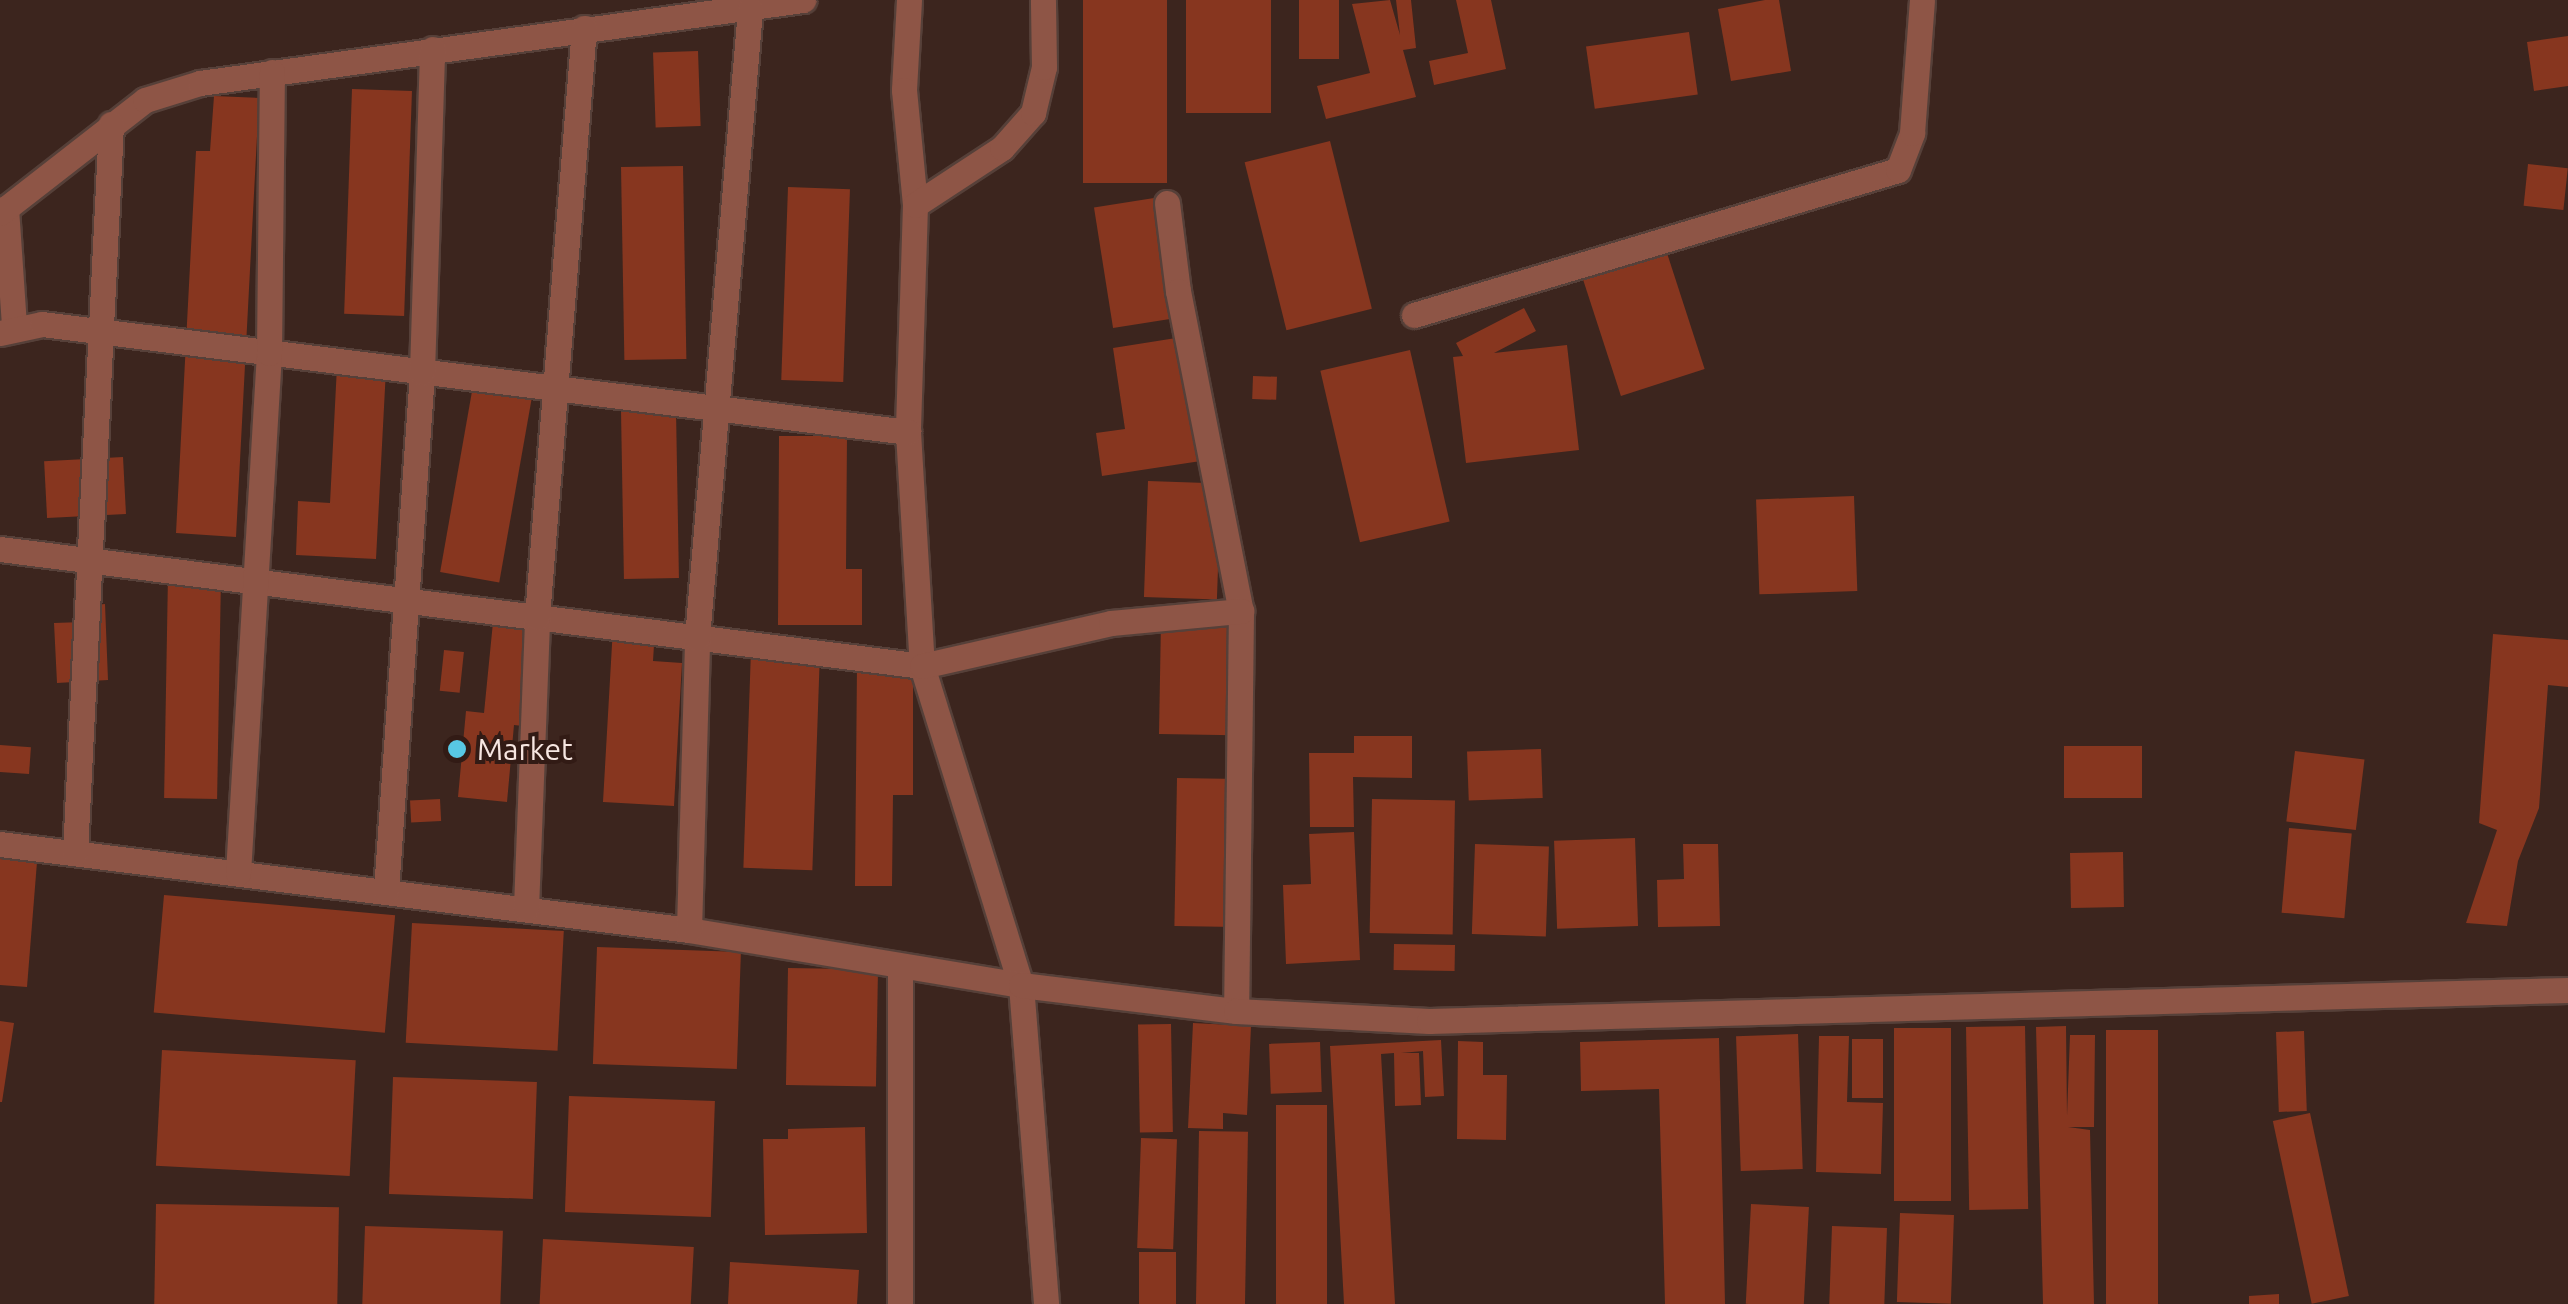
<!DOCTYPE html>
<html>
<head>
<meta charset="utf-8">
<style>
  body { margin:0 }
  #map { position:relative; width:2568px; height:1304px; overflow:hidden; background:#3c251e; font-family:Ubuntu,sans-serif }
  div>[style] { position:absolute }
  .building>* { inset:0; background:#87361f; transform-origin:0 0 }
  .roads { filter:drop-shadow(2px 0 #564039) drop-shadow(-2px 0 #564039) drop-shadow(0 2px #564039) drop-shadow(0 -2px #564039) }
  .minor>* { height:25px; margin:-12.5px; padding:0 12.5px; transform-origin:12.5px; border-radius:12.5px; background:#8e5546 }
  .dots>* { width:28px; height:28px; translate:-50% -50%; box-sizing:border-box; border:5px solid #321b15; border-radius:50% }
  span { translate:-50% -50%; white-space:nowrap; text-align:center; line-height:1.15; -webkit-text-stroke:8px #321b15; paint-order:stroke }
  .poi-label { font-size:30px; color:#f6e6e1 }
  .left { translate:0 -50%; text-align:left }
</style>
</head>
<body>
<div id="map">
  <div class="building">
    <i style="left:1083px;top:0;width:84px;height:183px"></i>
    <i style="left:1186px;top:0;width:85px;height:113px"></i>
    <i style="left:1299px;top:0;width:40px;height:59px"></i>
    <i style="clip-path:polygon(1390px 0,1400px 35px,1396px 0,1411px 0,1416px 48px,1403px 50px,1416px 97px,1326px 119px,1317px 86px,1370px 73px,1352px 4px)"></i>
    <i style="clip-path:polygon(1456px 0,1491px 0,1506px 69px,1434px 85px,1429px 61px,1468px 53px)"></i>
    <i style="clip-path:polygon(1765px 0,1779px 0,1791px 71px,1731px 81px,1718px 9px)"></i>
    <i style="left:1689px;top:32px;width:63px;height:104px;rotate:82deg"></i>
    <i style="clip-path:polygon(2568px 36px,2568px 86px,2534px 91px,2527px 42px)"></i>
    <i style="left:698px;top:51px;width:75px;height:45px;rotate:88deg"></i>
    <i style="left:352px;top:89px;width:60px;height:225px;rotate:2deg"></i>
    <i style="clip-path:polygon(214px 96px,259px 98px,236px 537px,176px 533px,196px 151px,210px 151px)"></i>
    <i style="left:1330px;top:141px;width:173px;height:88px;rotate:76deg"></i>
    <i style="left:2528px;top:164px;width:40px;height:42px;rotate:6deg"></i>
    <i style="left:683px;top:166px;width:193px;height:62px;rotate:89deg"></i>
    <i style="left:788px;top:187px;width:62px;height:193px;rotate:2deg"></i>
    <i style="left:1173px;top:195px;width:122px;height:80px;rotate:81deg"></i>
    <i style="left:1666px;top:250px;width:125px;height:88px;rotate:72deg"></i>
    <i style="clip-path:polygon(1524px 308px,1536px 331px,1494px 353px,1567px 345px,1579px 450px,1466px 463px,1453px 357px,1463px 356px,1456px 343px)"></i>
    <i style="clip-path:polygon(1195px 335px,1214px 459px,1102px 476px,1096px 433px,1125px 429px,1113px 348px)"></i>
    <i style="left:1410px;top:350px;width:176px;height:92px;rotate:77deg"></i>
    <i style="clip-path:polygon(337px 366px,386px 369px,376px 559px,296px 555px,298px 501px,330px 503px)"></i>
    <i style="left:1253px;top:376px;width:24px;height:23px;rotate:2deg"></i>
    <i style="left:474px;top:380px;width:60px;height:195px;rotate:10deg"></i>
    <i style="left:676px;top:410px;width:168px;height:55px;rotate:89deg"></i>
    <i style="clip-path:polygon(779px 436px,847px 436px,846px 569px,862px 569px,862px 625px,778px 625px)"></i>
    <i style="left:123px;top:457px;width:57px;height:79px;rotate:87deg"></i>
    <i style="left:1148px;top:481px;width:73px;height:116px;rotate:2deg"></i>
    <i style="left:1854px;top:496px;width:95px;height:98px;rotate:88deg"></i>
    <i style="left:168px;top:575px;width:53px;height:223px;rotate:1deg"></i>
    <i style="clip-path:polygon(105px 604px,108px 680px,57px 683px,54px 623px,83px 622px,83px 606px)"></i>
    <i style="clip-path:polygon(494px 612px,542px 616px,532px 727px,514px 725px,507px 802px,458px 797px,466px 711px,484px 713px)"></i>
    <i style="left:1161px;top:620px;width:75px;height:114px;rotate:1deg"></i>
    <i style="clip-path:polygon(613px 627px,655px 629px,653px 661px,682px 663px,674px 806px,603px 802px)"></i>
    <i style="clip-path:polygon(2493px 634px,2568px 640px,2568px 687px,2548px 685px,2539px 808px,2518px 861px,2507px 926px,2466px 923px,2497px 830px,2479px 823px)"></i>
    <i style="left:444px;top:650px;width:20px;height:41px;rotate:6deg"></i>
    <i style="left:751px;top:650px;width:69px;height:218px;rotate:2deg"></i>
    <i style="clip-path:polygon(857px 664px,913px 664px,913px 795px,893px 795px,892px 886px,855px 886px)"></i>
    <i style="clip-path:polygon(1354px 736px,1412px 736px,1412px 778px,1353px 777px,1354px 827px,1310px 827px,1309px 753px,1354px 753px)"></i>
    <i style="left:0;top:745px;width:31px;height:27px;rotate:4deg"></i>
    <i style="left:2064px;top:746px;width:78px;height:52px"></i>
    <i style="left:1541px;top:749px;width:49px;height:74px;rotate:88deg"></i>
    <i style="left:2295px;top:751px;width:70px;height:71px;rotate:7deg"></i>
    <i style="left:1177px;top:778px;width:77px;height:148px;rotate:1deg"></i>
    <i style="left:440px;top:799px;width:22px;height:30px;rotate:87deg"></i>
    <i style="left:1372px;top:799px;width:83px;height:134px;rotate:1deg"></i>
    <i style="left:2289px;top:828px;width:63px;height:85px;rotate:5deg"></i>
    <i style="clip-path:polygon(1354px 832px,1360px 960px,1286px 964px,1283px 885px,1311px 884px,1309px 834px)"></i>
    <i style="left:1635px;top:838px;width:88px;height:81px;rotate:88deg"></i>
    <i style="left:1475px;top:844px;width:74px;height:90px;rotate:2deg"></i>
    <i style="clip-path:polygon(1683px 844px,1718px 844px,1720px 926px,1658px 927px,1657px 880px,1684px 879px)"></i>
    <i style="left:2123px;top:852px;width:55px;height:53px;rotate:89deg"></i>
    <i style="clip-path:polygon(0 859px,37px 862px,27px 987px,0 985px)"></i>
    <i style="left:164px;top:895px;width:232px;height:118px;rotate:5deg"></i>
    <i style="left:412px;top:923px;width:152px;height:120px;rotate:3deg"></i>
    <i style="left:1394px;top:944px;width:61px;height:26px;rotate:1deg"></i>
    <i style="left:597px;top:947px;width:144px;height:117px;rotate:2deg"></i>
    <i style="left:788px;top:968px;width:90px;height:117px;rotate:1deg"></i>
    <i style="clip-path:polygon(0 1021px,14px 1023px,2px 1102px,0 1102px)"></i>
    <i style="clip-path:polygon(1193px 1023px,1251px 1026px,1247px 1115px,1223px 1113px,1223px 1129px,1188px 1128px)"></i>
    <i style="left:1171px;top:1024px;width:108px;height:33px;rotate:89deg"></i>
    <i style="left:2025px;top:1026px;width:183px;height:59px;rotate:89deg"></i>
    <i style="clip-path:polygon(2066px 1026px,2067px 1116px,2070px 1035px,2095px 1035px,2094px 1127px,2068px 1127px,2090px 1130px,2094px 1304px,2043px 1304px,2036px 1027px)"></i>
    <i style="left:1894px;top:1028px;width:57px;height:173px"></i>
    <i style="left:2106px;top:1030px;width:52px;height:274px"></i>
    <i style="left:2304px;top:1031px;width:80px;height:28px;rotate:88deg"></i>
    <i style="left:1798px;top:1034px;width:135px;height:62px;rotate:88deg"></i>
    <i style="clip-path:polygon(1819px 1036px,1849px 1036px,1847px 1102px,1883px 1103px,1881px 1174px,1816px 1172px)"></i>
    <i style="clip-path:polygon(1719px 1038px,1725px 1304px,1665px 1304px,1659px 1089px,1581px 1091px,1580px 1042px)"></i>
    <i style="left:1852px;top:1039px;width:31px;height:59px"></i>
    <i style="clip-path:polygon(1441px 1040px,1444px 1096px,1425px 1097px,1423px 1051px,1401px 1053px,1419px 1053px,1421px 1105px,1395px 1106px,1394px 1053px,1381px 1054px,1395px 1304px,1344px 1304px,1330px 1046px)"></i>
    <i style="clip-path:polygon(1458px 1041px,1483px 1042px,1483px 1075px,1507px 1075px,1506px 1140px,1457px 1139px)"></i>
    <i style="left:1320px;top:1042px;width:50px;height:51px;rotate:88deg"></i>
    <i style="left:162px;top:1050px;width:194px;height:116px;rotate:3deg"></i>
    <i style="left:393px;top:1077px;width:144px;height:117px;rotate:2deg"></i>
    <i style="left:569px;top:1096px;width:146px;height:116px;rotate:2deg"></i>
    <i style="left:1276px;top:1105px;width:51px;height:199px"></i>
    <i style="left:2310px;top:1113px;width:187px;height:38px;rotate:78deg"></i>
    <i style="clip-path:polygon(865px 1127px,867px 1233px,765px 1235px,763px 1139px,788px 1139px,788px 1129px)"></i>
    <i style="left:1199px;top:1131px;width:49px;height:173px;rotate:1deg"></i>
    <i style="left:1141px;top:1138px;width:36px;height:110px;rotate:2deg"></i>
    <i style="left:156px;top:1204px;width:183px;height:100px;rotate:1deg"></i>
    <i style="left:1751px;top:1204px;width:58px;height:100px;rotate:3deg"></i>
    <i style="left:1900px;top:1213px;width:54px;height:89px;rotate:2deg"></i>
    <i style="left:365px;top:1226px;width:138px;height:78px;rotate:2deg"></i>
    <i style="left:1832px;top:1226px;width:55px;height:78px;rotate:2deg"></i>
    <i style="left:543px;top:1239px;width:151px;height:65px;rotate:3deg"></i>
    <i style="left:1139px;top:1252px;width:37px;height:52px"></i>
    <i style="clip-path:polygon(730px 1262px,859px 1270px,857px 1304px,728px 1304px)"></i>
    <i style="clip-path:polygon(2279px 1294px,2279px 1304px,2249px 1304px,2249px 1296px)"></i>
  </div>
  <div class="roads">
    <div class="minor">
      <i style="left:909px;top:0;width:90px;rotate:93.2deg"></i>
      <i style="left:904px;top:90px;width:116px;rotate:84.5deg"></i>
      <i style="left:915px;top:205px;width:227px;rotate:91.8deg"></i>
      <i style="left:908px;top:432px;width:234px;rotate:86.6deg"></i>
      <i style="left:922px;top:666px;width:334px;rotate:72.8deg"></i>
      <i style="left:1021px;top:985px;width:320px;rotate:85.5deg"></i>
      <i style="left:1167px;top:203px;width:89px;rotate:82.9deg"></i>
      <i style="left:1178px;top:291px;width:326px;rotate:78.9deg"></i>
      <i style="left:1241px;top:611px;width:400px;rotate:90.7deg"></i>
      <i style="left:915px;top:205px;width:104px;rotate:-33.2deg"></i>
      <i style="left:1002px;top:148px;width:47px;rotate:-48.5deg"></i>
      <i style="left:1033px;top:113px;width:47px;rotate:-76.6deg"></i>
      <i style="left:1044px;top:67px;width:67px;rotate:-90.9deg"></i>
      <i style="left:6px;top:208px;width:118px;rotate:86.1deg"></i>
      <i style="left:0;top:213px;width:184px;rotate:-37.9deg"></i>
      <i style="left:145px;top:100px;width:58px;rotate:-17.2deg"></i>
      <i style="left:200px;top:83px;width:609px;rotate:-7.84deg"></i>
      <i style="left:1414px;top:315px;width:505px;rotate:-16.68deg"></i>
      <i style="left:1898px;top:170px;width:40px;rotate:-69deg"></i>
      <i style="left:1912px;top:133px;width:133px;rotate:-85.7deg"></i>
      <i style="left:0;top:333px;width:43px;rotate:-12.1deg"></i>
      <i style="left:42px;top:324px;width:873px;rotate:7.11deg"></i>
      <i style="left:0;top:549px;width:929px;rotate:7.23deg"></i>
      <i style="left:922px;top:666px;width:194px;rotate:-12.8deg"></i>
      <i style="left:1111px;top:623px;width:131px;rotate:-5.3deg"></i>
      <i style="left:0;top:844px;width:694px;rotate:7.11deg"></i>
      <i style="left:689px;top:930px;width:337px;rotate:9.4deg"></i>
      <i style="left:1021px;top:985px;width:217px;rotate:6.9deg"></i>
      <i style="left:1236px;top:1011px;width:193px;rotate:3deg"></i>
      <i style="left:1429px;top:1021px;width:1139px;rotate:-1.56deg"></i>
      <i style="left:75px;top:853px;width:730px;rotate:-87.17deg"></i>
      <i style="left:238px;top:873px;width:521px;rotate:-86.59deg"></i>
      <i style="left:269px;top:353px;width:281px;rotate:-89.4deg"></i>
      <i style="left:386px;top:891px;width:520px;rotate:-86.03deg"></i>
      <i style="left:422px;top:372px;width:323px;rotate:-88.2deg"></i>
      <i style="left:526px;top:908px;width:291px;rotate:-87.8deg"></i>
      <i style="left:537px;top:617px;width:591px;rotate:-85.44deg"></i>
      <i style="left:689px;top:930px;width:292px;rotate:-88.4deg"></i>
      <i style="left:697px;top:638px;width:631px;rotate:-85.18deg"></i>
      <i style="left:900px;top:1304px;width:338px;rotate:-90deg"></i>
    </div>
  </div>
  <div class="dots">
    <i style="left:457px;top:749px;background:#58c8e4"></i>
  </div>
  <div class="poi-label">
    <span class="left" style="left:477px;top:749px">Market</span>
  </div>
</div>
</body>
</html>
